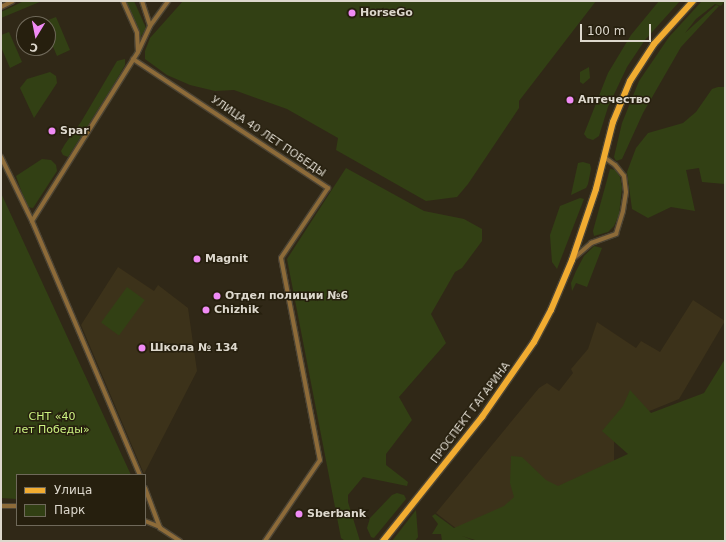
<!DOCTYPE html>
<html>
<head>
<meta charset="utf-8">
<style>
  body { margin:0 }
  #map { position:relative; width:726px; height:542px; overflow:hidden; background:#302817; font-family:"DejaVu Sans",sans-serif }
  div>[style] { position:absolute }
  .built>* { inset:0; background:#3c321a }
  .green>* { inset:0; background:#324014; transform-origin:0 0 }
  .roads { filter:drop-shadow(1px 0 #4c4434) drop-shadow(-1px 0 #4c4434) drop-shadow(0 1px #4c4434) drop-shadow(0 -1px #4c4434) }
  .minor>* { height:4px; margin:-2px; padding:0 2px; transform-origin:2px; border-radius:2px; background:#8d6b39 }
  .primary>* { height:6px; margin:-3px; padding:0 3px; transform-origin:3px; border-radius:3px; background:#f1ac31 }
  .dots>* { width:11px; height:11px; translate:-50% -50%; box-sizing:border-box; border:2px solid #261f0e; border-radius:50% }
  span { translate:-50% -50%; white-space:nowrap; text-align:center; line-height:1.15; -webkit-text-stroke:3px #261f0e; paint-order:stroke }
  .poi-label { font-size:11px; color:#ddd8cd; font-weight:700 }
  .left { translate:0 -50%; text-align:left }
  .street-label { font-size:11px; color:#ddd8cd }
  .park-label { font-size:11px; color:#ccf381 }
  .frame { position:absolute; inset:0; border:2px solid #ddd8cd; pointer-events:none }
  .legend { position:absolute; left:16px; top:474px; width:130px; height:52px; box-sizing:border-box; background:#261f0e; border:1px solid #6f695a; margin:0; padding:5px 7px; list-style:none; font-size:12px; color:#ddd8cd }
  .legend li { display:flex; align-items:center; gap:8px; height:20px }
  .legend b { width:20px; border:1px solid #6f695a }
  .north { position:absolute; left:16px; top:16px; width:40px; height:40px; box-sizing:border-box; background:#261f0e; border:1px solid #6f695a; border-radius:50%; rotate:190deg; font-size:11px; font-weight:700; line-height:16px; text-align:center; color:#ddd8cd }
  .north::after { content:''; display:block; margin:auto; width:14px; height:18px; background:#f08bf5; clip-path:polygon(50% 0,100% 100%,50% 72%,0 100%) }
  .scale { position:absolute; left:580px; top:24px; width:71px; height:18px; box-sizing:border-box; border:2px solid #ddd8cd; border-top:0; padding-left:5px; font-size:12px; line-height:14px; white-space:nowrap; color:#ddd8cd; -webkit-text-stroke:3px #261f0e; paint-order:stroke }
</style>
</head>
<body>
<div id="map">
  <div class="built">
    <i style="clip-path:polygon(118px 267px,154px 291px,158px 285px,188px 308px,197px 371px,144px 474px,81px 325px)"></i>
    <i style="clip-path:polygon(693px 300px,725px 321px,679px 399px,652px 410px,614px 421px,614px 463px,457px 529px,436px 513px,539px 388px,547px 383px,559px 391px,573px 373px,571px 369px,588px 349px,597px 322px,636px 348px,641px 341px,660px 352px)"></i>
  </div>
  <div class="green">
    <i style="clip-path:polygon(24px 1px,42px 1px,1px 18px,1px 12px)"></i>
    <i style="clip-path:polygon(125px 1px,134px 1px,146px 28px,140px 38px)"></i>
    <i style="clip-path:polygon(183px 1px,596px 1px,519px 101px,519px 108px,468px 184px,457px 197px,426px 201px,336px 150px,338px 138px,287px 109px,234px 90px,215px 91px,190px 85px,167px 75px,145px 59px,145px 51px,150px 38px)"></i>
    <i style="clip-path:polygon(659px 1px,680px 1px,645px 40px,627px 67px,608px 107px,599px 136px,593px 140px,587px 138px,584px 134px,608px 73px,631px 35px)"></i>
    <i style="clip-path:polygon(702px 1px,725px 1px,721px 6px,715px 4px,696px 19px,685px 33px,716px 5px,719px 6px,681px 47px,643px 113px,622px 159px,616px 161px,614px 157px,622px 123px,639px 81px,669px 37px)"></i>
    <i style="clip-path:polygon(56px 17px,70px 50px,57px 56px,48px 35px,48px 24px,43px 22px)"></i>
    <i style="clip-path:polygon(9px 32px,22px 62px,10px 68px,1px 47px,1px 35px)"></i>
    <i style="clip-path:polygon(125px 59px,125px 65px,114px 84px,68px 157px,63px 155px,61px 151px,65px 144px,81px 122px,117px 61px)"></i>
    <i style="clip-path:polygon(589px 67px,590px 78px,583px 84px,580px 82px,580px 72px)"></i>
    <i style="clip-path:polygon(50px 72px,56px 76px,57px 83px,34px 118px,20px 88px,27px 79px)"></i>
    <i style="clip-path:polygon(718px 87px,725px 87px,725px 184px,702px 182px,699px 168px,686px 170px,695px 211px,671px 207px,648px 218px,632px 209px,627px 172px,636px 148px,648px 133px,683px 123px,696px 112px,712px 89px)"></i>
    <i style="clip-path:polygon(42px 159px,51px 160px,56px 165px,57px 171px,33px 208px,27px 207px,16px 176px)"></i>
    <i style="clip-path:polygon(583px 162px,590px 164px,591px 169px,588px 184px,586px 188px,571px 195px,578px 163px)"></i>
    <i style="clip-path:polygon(346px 168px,424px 211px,464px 219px,482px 229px,482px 241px,462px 268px,455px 272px,431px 314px,446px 343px,399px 397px,412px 420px,386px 454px,386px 465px,408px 482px,407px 486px,363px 477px,348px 495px,348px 502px,360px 541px,345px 541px,341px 538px,287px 259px)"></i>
    <i style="clip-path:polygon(610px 169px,616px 170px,620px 177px,622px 187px,619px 215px,614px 226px,608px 232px,594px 236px,593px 231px)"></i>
    <i style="clip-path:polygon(1px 193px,131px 475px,17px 475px,17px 499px,1px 498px)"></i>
    <i style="clip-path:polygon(580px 198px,584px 199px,557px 269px,552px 262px,550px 235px,560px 206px)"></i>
    <i style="clip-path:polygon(594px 246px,602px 248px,587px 287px,576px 283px,572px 291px,571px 283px,576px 271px,584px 256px)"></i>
    <i style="left:127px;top:287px;width:22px;height:44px;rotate:36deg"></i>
    <i style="clip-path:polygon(725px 359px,725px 541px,478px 541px,462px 536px,475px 541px,442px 541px,441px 534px,432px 534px,438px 524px,432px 516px,435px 514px,454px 528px,504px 506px,514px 497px,510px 483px,511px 456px,522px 457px,546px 480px,558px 486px,628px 454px,602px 431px,623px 406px,630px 390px,651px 413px,704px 393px)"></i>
    <i style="clip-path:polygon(397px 493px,404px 495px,406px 499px,374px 538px,371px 537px,367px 528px,370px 518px,392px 495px)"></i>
    <i style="clip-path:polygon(416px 510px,418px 537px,415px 541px,392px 541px)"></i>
  </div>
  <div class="roads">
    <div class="minor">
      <i style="left:123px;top:1px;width:35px;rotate:66deg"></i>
      <i style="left:137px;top:33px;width:18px;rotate:87deg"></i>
      <i style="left:142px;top:1px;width:26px;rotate:72deg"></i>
      <i style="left:1px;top:7px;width:13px;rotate:-27deg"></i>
      <i style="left:133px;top:59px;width:234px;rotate:33.5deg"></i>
      <i style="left:328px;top:188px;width:84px;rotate:123.9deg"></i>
      <i style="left:281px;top:258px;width:206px;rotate:79.1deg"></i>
      <i style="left:320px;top:460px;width:98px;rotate:124.2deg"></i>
      <i style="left:1px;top:157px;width:71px;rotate:64.2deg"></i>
      <i style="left:32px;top:221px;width:276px;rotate:67deg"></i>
      <i style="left:32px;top:221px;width:199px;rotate:-57.9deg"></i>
      <i style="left:138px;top:52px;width:29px;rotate:-65deg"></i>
      <i style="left:150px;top:26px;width:31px;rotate:-54deg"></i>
      <i style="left:574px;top:258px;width:23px;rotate:-41deg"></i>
      <i style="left:591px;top:243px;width:27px;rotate:-20deg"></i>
      <i style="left:616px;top:234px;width:24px;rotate:-73deg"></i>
      <i style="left:623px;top:211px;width:19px;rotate:-81deg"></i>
      <i style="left:626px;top:192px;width:16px;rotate:-97deg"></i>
      <i style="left:624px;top:176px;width:14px;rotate:-129deg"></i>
      <i style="left:615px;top:165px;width:14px;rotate:-144deg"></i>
      <i style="left:145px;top:488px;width:43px;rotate:69.4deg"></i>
      <i style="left:160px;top:528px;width:24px;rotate:33deg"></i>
      <i style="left:1px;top:506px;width:16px"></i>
      <i style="left:145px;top:521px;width:16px;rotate:22deg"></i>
    </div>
    <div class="primary">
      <i style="left:383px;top:541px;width:159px;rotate:-51.4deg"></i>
      <i style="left:482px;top:417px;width:91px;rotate:-55.3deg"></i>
      <i style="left:534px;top:342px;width:36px;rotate:-62deg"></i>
      <i style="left:551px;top:310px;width:54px;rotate:-67.2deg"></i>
      <i style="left:572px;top:260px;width:75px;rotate:-71.3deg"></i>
      <i style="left:596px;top:189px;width:69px;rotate:-75.8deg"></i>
      <i style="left:613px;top:122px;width:44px;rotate:-67.5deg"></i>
      <i style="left:630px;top:81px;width:44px;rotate:-57deg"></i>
      <i style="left:654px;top:44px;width:58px;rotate:-47.8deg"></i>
    </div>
  </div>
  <div class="dots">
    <i style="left:352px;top:13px;background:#f08bf5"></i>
    <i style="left:570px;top:100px;background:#f08bf5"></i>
    <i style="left:52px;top:131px;background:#f08bf5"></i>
    <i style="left:197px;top:259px;background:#f08bf5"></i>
    <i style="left:217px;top:296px;background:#f08bf5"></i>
    <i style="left:206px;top:310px;background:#f08bf5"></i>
    <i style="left:142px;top:348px;background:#f08bf5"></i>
    <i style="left:299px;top:514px;background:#f08bf5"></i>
  </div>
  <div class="poi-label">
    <span class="left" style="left:360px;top:13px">HorseGo</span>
    <span class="left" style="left:578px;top:100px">Аптечество</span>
    <span class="left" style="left:60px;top:131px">Spar</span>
    <span class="left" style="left:205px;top:259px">Magnit</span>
    <span class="left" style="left:225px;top:296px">Отдел полиции №6</span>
    <span class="left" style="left:214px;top:310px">Chizhik</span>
    <span class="left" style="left:150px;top:348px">Школа № 134</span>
    <span class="left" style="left:307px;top:514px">Sberbank</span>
  </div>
  <div class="street-label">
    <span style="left:268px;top:137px;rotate:34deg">УЛИЦА 40 ЛЕТ ПОБЕДЫ</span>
    <span style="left:471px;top:413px;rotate:-53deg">ПРОСПЕКТ ГАГАРИНА</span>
  </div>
  <div class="park-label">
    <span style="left:52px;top:424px">СНТ «40<br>лет Победы»</span>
  </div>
  <div class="frame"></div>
  <ul class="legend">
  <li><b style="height:5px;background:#f1ac31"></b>Улица</li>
  <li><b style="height:11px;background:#324014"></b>Парк</li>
  </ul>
  <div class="north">С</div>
  <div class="scale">100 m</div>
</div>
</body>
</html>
